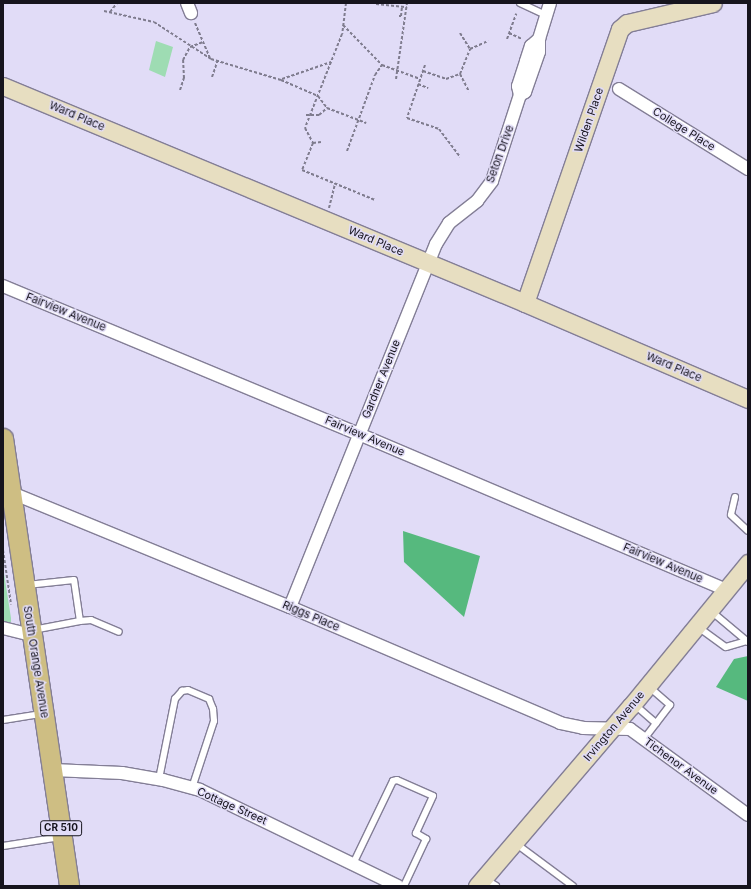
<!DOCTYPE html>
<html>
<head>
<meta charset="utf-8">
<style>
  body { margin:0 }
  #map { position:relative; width:751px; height:889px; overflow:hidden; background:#e1dcf7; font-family:Inter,sans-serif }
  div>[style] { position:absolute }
  .green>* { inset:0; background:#9edcb3 }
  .forest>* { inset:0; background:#56b97e }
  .path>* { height:2px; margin-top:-1px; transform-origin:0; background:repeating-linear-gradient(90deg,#7f7c8e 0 3px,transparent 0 5px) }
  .roads { filter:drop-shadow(1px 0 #837e96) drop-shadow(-1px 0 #837e96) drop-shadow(0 1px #837e96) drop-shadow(0 -1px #837e96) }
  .lane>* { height:6px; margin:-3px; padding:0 3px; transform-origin:3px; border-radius:3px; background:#fff }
  .street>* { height:12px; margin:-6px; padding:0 6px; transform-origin:6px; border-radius:6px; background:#fff }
  .secondary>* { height:17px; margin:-8.5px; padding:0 8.5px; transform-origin:8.5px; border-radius:8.5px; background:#e7dec1 }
  .primary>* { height:19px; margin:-9.5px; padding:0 9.5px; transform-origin:9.5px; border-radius:9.5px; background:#cebe83 }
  span { translate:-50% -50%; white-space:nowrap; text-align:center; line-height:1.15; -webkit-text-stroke:3px #e1dcf7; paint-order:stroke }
  .shield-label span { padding:1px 3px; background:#e1dcf7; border:1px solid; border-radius:3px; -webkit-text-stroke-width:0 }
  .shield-label { font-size:10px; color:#16141d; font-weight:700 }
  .street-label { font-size:11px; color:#16141d }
  .frame { position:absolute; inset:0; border:4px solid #16141d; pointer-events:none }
</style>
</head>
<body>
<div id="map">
  <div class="green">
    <i style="clip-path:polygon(156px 41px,173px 47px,165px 77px,149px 70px)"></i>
    <i style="clip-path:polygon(3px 567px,11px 618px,11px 622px,7px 623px,3px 623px)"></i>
  </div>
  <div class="forest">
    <i style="clip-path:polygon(403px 531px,480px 556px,464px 617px,404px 562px)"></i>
    <i style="clip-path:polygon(748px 656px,748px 701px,716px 687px,734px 659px)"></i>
  </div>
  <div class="path">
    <i style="left:346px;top:3px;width:31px;rotate:97deg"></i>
    <i style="left:342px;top:34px;width:101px;rotate:111.5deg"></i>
    <i style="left:305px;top:128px;width:17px;rotate:62deg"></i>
    <i style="left:313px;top:143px;width:29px;rotate:112deg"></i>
    <i style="left:302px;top:170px;width:79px;rotate:22.3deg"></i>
    <i style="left:376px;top:4px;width:31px;rotate:6deg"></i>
    <i style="left:104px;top:11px;width:51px;rotate:12.4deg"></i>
    <i style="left:154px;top:22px;width:68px;rotate:33deg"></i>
    <i style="left:211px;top:59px;width:73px;rotate:16.7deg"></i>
    <i style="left:281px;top:80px;width:40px;rotate:23.4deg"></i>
    <i style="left:318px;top:96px;width:15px;rotate:53deg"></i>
    <i style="left:327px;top:108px;width:42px;rotate:21deg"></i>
    <i style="left:110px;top:12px;width:11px;rotate:-52deg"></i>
    <i style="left:399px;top:16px;width:2px"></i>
    <i style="left:401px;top:16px;width:10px;rotate:-84deg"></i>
    <i style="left:195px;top:23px;width:38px;rotate:67deg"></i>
    <i style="left:343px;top:25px;width:56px;rotate:45.7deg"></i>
    <i style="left:382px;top:65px;width:40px;rotate:20.2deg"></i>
    <i style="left:460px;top:33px;width:19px;rotate:58deg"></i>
    <i style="left:509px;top:33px;width:14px;rotate:25deg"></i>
    <i style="left:507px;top:39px;width:27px;rotate:-70deg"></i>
    <i style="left:425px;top:65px;width:56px;rotate:108.8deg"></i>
    <i style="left:407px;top:118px;width:34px;rotate:19deg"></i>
    <i style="left:439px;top:129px;width:35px;rotate:53deg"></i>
    <i style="left:423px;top:71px;width:24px;rotate:19deg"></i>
    <i style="left:446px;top:79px;width:15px;rotate:-20deg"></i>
    <i style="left:460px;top:74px;width:27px;rotate:-68deg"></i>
    <i style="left:470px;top:49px;width:20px;rotate:-24deg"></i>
    <i style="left:460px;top:74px;width:20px;rotate:63deg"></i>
    <i style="left:212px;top:77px;width:18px;rotate:-71deg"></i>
    <i style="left:282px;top:79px;width:52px;rotate:-19.1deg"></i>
    <i style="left:396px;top:79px;width:77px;rotate:-81.8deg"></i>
    <i style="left:418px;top:84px;width:11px;rotate:22deg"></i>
    <i style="left:180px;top:90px;width:13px;rotate:-72deg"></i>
    <i style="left:184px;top:78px;width:18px;rotate:-93deg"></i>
    <i style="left:183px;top:60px;width:15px;rotate:-62deg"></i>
    <i style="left:190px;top:47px;width:14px;rotate:-21deg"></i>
    <i style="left:306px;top:115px;width:13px"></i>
    <i style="left:319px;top:115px;width:11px;rotate:-41deg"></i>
    <i style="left:313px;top:143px;width:8px;rotate:-7deg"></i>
    <i style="left:347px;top:151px;width:81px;rotate:-69.8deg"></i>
    <i style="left:375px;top:75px;width:12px;rotate:-55deg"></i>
    <i style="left:329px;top:208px;width:25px;rotate:-76deg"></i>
    <i style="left:3px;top:550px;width:55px;rotate:81.6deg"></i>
  </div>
  <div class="roads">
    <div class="lane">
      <i style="left:520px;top:3px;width:29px;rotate:25deg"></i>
      <i style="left:735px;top:497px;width:18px;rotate:103deg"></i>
      <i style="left:731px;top:515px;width:23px;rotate:43deg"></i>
      <i style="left:27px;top:585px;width:47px;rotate:-6.1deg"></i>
      <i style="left:74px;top:580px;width:41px;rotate:81.7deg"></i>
      <i style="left:80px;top:621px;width:48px;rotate:169.2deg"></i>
      <i style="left:711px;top:611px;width:48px;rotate:40deg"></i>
      <i style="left:80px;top:621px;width:11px;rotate:-5deg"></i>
      <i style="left:91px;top:620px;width:30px;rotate:23deg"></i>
      <i style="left:698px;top:627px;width:34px;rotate:36deg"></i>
      <i style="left:726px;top:647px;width:22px;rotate:-16deg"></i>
      <i style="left:635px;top:705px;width:28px;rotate:41deg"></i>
      <i style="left:3px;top:720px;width:39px;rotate:-9deg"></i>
      <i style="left:644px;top:739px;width:43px;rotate:-52.6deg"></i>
      <i style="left:670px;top:705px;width:29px;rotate:-139deg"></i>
      <i style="left:159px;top:779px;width:82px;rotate:-78.7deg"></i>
      <i style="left:175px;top:699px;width:11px;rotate:-49deg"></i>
      <i style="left:182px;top:691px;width:6px;rotate:-9deg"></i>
      <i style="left:188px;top:690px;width:23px;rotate:23deg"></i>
      <i style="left:209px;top:699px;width:11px;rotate:68deg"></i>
      <i style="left:213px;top:709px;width:12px;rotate:85deg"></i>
      <i style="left:214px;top:721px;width:71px;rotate:108.2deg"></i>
      <i style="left:515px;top:843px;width:72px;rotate:36.6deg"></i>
      <i style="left:3px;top:846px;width:58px;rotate:-9deg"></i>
      <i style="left:353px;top:864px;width:92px;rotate:-64.3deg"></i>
      <i style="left:393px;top:781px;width:4px;rotate:-14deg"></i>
      <i style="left:397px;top:780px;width:39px;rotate:24deg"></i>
      <i style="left:433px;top:796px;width:41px;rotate:114.7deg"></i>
      <i style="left:416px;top:833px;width:12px;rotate:31deg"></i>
      <i style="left:426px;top:839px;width:52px;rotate:115.1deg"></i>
      <i style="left:485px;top:879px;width:13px;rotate:32deg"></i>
    </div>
    <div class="street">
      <i style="left:187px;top:3px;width:11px;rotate:68deg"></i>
      <i style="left:619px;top:89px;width:152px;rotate:31.8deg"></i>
      <i style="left:520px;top:95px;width:6px;rotate:-31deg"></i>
      <i style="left:525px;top:92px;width:42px;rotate:-70.7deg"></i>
      <i style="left:539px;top:52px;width:13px;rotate:-90deg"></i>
      <i style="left:539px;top:39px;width:38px;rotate:-73deg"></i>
      <i style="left:3px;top:286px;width:386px;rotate:22.6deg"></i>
      <i style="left:359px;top:434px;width:399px;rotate:23deg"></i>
      <i style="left:12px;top:493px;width:300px;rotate:22.3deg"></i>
      <i style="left:290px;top:607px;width:294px;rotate:23.2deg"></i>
      <i style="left:560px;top:723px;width:24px;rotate:12deg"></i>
      <i style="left:583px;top:728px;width:47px;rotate:1.2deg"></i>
      <i style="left:630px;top:729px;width:146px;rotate:36.1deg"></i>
      <i style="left:290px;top:607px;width:391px;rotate:-68.1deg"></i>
      <i style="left:436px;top:244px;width:25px;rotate:-58deg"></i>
      <i style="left:449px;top:223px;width:36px;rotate:-38deg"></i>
      <i style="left:477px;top:201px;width:25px;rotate:-53deg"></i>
      <i style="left:492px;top:181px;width:90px;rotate:-72deg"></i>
      <i style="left:520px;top:95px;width:9px;rotate:-103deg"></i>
      <i style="left:518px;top:86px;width:26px;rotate:-72deg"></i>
      <i style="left:526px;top:61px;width:16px;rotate:-72deg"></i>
      <i style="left:531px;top:46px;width:11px;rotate:-41deg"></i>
      <i style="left:3px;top:628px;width:30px;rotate:14deg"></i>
      <i style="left:53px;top:770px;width:69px;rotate:2.5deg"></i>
      <i style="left:122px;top:773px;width:42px;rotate:9.7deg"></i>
      <i style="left:163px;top:780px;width:38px;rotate:15deg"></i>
      <i style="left:200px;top:790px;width:220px;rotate:25.9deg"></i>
    </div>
    <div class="secondary">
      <i style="left:3px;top:86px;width:565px;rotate:22.57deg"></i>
      <i style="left:525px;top:303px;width:243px;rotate:23.3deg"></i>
      <i style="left:525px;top:303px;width:290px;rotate:-70.9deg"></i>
      <i style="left:620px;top:29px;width:9px;rotate:-41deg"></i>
      <i style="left:627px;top:23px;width:88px;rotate:-13.1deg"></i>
      <i style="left:477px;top:886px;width:237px;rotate:-49.5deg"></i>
      <i style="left:631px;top:706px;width:185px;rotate:-50.7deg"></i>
    </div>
    <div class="primary">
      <i style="left:3px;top:438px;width:453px;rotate:81.6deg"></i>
    </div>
  </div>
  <div class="shield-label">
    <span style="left:61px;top:828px">CR 510</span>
  </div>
  <div class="street-label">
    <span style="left:77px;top:116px;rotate:23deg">Ward Place</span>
    <span style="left:589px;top:120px;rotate:-71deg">Wilden Place</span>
    <span style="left:684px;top:129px;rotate:32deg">College Place</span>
    <span style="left:500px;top:154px;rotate:-70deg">Seton Drive</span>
    <span style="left:376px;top:241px;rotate:23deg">Ward Place</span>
    <span style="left:66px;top:312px;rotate:22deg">Fairview Avenue</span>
    <span style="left:674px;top:367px;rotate:23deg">Ward Place</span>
    <span style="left:381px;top:379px;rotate:-68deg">Gardner Avenue</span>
    <span style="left:365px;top:436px;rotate:23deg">Fairview Avenue</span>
    <span style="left:663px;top:563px;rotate:23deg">Fairview Avenue</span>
    <span style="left:311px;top:616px;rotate:23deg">Riggs Place</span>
    <span style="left:36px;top:662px;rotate:81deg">South Orange Avenue</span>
    <span style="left:614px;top:726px;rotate:-50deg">Irvington Avenue</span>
    <span style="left:681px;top:766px;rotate:36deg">Tichenor Avenue</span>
    <span style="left:232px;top:806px;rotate:24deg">Cottage Street</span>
  </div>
  <div class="frame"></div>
</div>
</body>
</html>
